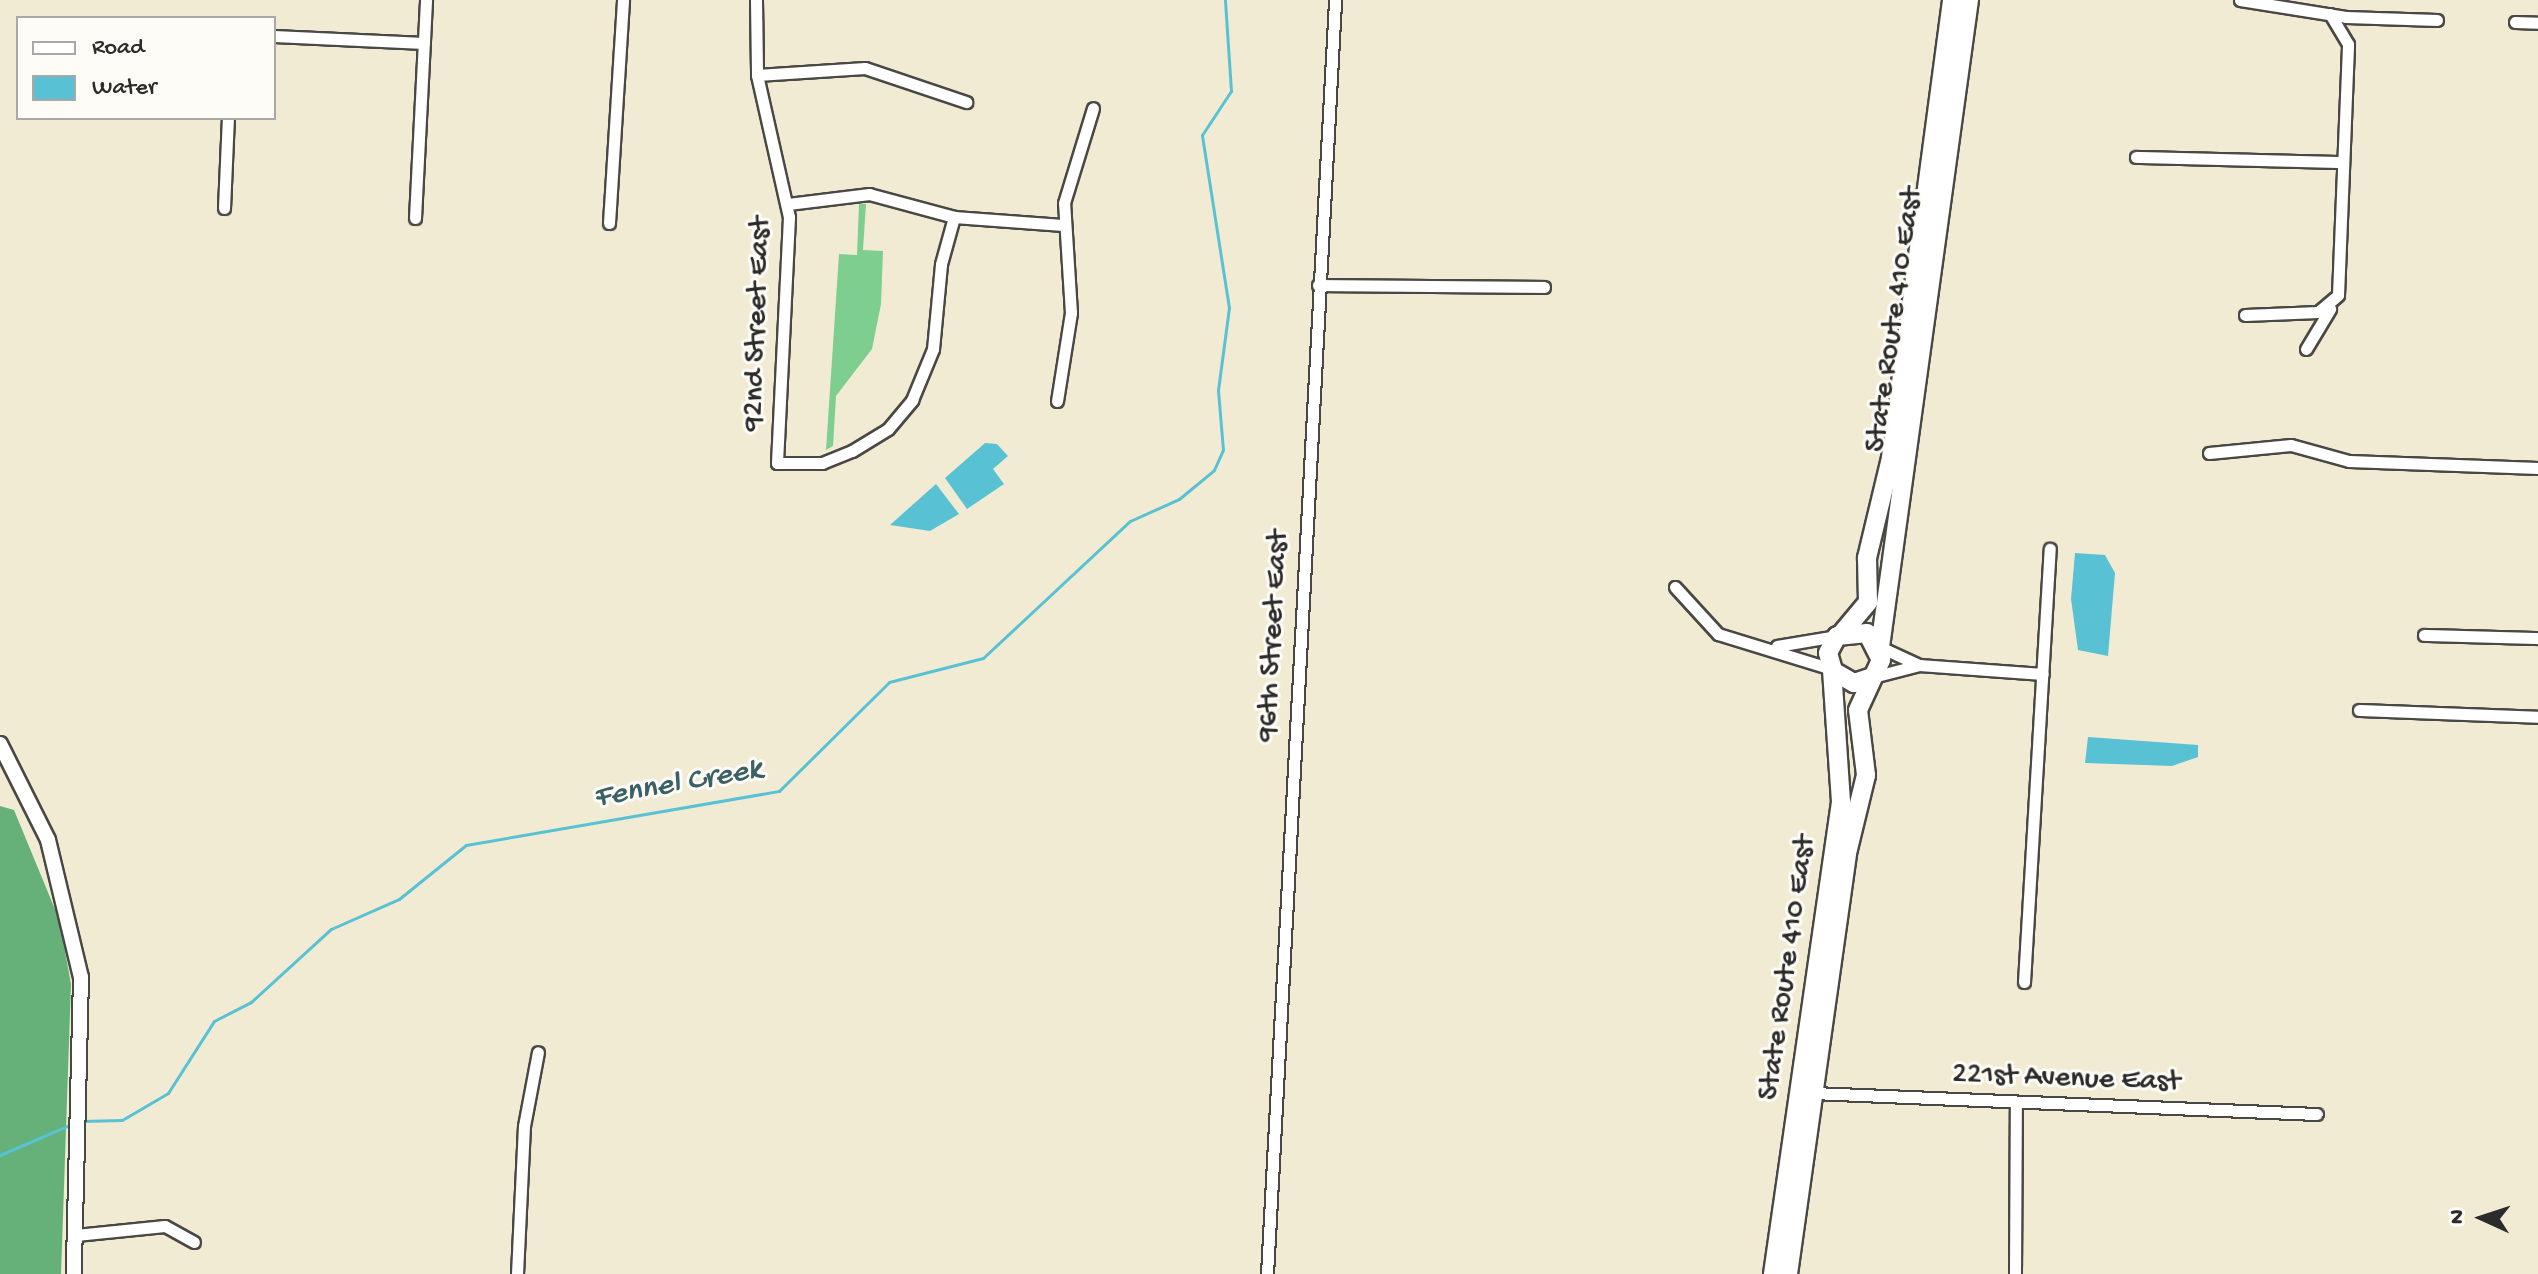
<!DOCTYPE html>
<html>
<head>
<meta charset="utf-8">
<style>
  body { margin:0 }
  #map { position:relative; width:2538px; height:1274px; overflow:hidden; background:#f2ebd4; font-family:"Gochi Hand",sans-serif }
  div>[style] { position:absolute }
  .green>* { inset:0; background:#7ece8f }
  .forest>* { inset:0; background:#66b17a }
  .water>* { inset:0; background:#58c2d4 }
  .stream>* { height:3px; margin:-1.5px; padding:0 1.5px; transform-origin:1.5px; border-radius:1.5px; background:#58c2d4 }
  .roads { filter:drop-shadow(2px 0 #494844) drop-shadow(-2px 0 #494844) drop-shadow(0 2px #494844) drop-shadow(0 -2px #494844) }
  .minor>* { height:11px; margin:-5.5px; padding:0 5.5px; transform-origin:5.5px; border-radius:5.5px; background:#fff }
  .tertiary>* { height:14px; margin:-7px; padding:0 7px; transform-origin:7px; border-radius:7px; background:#fff }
  .primary>* { height:18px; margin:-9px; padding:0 9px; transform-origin:9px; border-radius:9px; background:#fff }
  span { translate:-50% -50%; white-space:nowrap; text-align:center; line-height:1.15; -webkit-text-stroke:6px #fdfcf7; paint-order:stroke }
  .street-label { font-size:30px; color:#2b2b2b }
  .water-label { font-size:32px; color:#3b6066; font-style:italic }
  .legend { position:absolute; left:16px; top:16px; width:260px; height:104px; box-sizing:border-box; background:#fdfcf7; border:2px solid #a9a8a5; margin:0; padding:10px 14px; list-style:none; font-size:24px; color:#2b2b2b }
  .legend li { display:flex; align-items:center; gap:16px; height:40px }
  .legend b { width:40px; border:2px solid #a9a8a5 }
  .north { position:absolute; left:2442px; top:1178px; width:80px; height:80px; -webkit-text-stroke:6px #fdfcf7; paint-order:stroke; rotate:273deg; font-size:22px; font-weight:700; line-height:32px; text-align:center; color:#2b2b2b }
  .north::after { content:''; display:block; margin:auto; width:28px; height:36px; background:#2b2b2b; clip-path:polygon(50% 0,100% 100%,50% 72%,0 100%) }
</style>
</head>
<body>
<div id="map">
  <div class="green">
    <i style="clip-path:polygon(859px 204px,866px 204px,863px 250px,883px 251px,881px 304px,872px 349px,836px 396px,833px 446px,826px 450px,839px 254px,857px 255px)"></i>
  </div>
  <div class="forest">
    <i style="clip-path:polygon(0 806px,14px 810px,59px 919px,71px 984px,61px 1274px,0 1274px)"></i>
  </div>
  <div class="water">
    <i style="clip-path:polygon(985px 443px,997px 444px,1008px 456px,993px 469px,1004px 484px,967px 509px,945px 478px)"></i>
    <i style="clip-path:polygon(936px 484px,959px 514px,930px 531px,890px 525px)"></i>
    <i style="clip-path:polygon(2075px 553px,2105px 555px,2115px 573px,2108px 656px,2078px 650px,2071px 599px)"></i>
    <i style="clip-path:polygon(2088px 737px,2198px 745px,2198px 757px,2172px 766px,2085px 763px)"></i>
  </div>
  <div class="stream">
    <i style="left:82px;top:1121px;width:40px;rotate:-1.4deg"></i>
    <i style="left:122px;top:1120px;width:53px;rotate:-30.4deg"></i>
    <i style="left:168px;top:1093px;width:85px;rotate:-57.4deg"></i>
    <i style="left:214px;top:1021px;width:42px;rotate:-27.2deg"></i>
    <i style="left:251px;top:1002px;width:108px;rotate:-42.4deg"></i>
    <i style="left:331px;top:929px;width:74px;rotate:-23.8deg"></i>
    <i style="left:399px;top:899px;width:86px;rotate:-38.9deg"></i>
    <i style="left:466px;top:845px;width:318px;rotate:-9.8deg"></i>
    <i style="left:779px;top:791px;width:155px;rotate:-44.7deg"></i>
    <i style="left:889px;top:682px;width:97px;rotate:-14.3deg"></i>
    <i style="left:983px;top:658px;width:201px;rotate:-43deg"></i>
    <i style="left:1130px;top:521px;width:54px;rotate:-24.2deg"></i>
    <i style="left:1179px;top:499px;width:45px;rotate:-39.6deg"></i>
    <i style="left:1214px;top:470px;width:22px;rotate:-66deg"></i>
    <i style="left:1223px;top:450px;width:60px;rotate:-94.8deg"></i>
    <i style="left:1218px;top:390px;width:83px;rotate:-82.4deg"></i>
    <i style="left:1229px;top:308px;width:175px;rotate:-98.9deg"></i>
    <i style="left:1202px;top:135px;width:53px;rotate:-56.6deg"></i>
    <i style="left:1231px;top:91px;width:91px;rotate:-93.8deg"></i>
    <i style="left:0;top:1155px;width:81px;rotate:-23.4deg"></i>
  </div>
  <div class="roads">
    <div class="minor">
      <i style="left:756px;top:0;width:75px;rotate:89.2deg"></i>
      <i style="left:757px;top:75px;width:146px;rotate:77.3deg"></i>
      <i style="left:789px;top:217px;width:246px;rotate:92.8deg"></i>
      <i style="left:777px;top:463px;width:45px"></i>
      <i style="left:822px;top:463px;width:32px;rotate:-22deg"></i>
      <i style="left:852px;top:451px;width:42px;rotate:-31.4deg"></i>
      <i style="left:888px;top:429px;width:38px;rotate:-50deg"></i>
      <i style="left:912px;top:400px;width:55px;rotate:-67.6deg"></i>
      <i style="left:933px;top:349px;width:85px;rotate:-84.6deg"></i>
      <i style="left:941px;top:264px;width:49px;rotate:-74.5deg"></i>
      <i style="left:2240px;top:0;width:107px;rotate:9.1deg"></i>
      <i style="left:2346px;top:17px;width:91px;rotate:1.9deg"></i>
      <i style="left:2515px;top:22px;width:23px;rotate:2deg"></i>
      <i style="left:274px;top:36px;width:150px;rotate:2.7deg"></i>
      <i style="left:757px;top:75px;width:108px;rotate:-3.7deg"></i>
      <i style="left:865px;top:68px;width:107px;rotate:18.6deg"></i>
      <i style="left:2136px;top:157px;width:206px;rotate:1.4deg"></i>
      <i style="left:788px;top:204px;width:82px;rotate:-7deg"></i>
      <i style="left:869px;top:194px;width:88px;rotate:15.1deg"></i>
      <i style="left:954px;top:217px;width:109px;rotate:4.2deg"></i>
      <i style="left:224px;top:208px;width:90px;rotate:-87.5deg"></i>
      <i style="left:415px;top:218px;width:218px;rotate:-87.1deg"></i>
      <i style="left:609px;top:223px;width:223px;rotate:-86.4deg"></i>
      <i style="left:1318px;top:285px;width:226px;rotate:0.5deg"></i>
      <i style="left:2245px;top:315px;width:73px;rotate:-2.4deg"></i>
      <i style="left:2318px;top:312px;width:26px;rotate:-40deg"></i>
      <i style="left:2338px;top:295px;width:251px;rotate:-87.7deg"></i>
      <i style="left:2348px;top:44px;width:35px;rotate:-121deg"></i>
      <i style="left:2306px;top:349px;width:47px;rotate:-59deg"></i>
      <i style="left:1057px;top:401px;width:89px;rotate:-81deg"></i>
      <i style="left:1071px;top:313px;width:110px;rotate:-93.6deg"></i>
      <i style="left:1064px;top:203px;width:99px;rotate:-73deg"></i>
      <i style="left:2209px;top:453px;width:82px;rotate:-5.6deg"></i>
      <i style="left:2291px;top:445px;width:60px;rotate:15.4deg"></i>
      <i style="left:2349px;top:461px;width:189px;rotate:2.1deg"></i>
      <i style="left:1675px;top:587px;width:64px;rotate:47.5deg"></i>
      <i style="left:1718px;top:634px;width:119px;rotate:17.1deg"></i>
      <i style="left:2424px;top:635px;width:114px;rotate:1.5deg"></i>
      <i style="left:1777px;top:646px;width:61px;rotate:-9.5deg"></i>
      <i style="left:1919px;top:665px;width:124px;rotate:4.2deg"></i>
      <i style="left:1873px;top:677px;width:48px;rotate:-14.6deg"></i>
      <i style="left:1919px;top:665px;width:43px;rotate:-155.2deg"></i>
      <i style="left:2359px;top:710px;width:179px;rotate:2.2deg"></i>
      <i style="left:2024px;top:982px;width:434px;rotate:-86.6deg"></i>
      <i style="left:1813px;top:1093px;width:504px;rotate:2.39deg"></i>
      <i style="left:76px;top:1235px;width:89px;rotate:-5.8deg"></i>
      <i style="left:165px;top:1226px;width:33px;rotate:29deg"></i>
      <i style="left:517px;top:1274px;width:148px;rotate:-87.3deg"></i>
      <i style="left:524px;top:1126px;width:75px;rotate:-79.3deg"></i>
      <i style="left:1267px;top:1274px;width:1276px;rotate:-86.94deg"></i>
      <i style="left:2015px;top:1274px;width:172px;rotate:-89.7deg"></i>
    </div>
    <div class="tertiary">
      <i style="left:0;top:744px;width:107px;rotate:63.4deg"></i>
      <i style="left:48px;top:840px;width:141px;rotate:76.5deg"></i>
      <i style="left:81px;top:977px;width:297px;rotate:91.4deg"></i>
    </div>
    <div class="primary">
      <i style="left:1843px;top:632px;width:39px;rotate:-50deg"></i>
      <i style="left:1868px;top:602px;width:44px;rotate:-91.3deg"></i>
      <i style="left:1867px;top:558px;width:103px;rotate:-76.5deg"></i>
      <i style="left:1891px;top:458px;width:462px;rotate:-82.4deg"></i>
      <i style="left:1880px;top:647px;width:653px;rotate:-82.17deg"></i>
      <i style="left:1773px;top:1274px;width:477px;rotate:-81.8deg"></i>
      <i style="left:1841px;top:802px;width:133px;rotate:-93.9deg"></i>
      <i style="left:1788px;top:1274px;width:429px;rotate:-82deg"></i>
      <i style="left:1848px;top:849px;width:76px;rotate:-76.3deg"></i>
      <i style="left:1866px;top:775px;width:65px;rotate:-97deg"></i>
      <i style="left:1858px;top:710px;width:55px;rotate:-65.3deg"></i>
      <i style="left:1881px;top:660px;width:30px;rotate:-117deg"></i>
      <i style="left:1867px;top:633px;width:30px;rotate:174deg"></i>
      <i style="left:1837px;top:636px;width:19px;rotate:118deg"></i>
      <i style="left:1828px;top:653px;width:19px;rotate:74deg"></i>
      <i style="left:1833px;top:671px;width:24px;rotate:30deg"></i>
      <i style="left:1854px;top:683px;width:19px;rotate:-18deg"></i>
    </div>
  </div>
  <div class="street-label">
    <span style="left:1896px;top:320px;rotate:-82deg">State Route 410 East</span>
    <span style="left:759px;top:324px;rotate:-88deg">92nd Street East</span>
    <span style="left:1275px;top:636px;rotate:-87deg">96th Street East</span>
    <span style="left:1789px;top:968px;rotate:-82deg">State Route 410 East</span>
    <span style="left:2066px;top:1080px;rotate:2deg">221st Avenue East</span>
  </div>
  <div class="water-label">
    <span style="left:678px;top:785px;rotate:-10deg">Fennel Creek</span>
  </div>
  <ul class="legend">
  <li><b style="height:10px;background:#fff"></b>Road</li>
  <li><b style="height:22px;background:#58c2d4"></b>Water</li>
  </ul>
  <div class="north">N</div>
</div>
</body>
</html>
